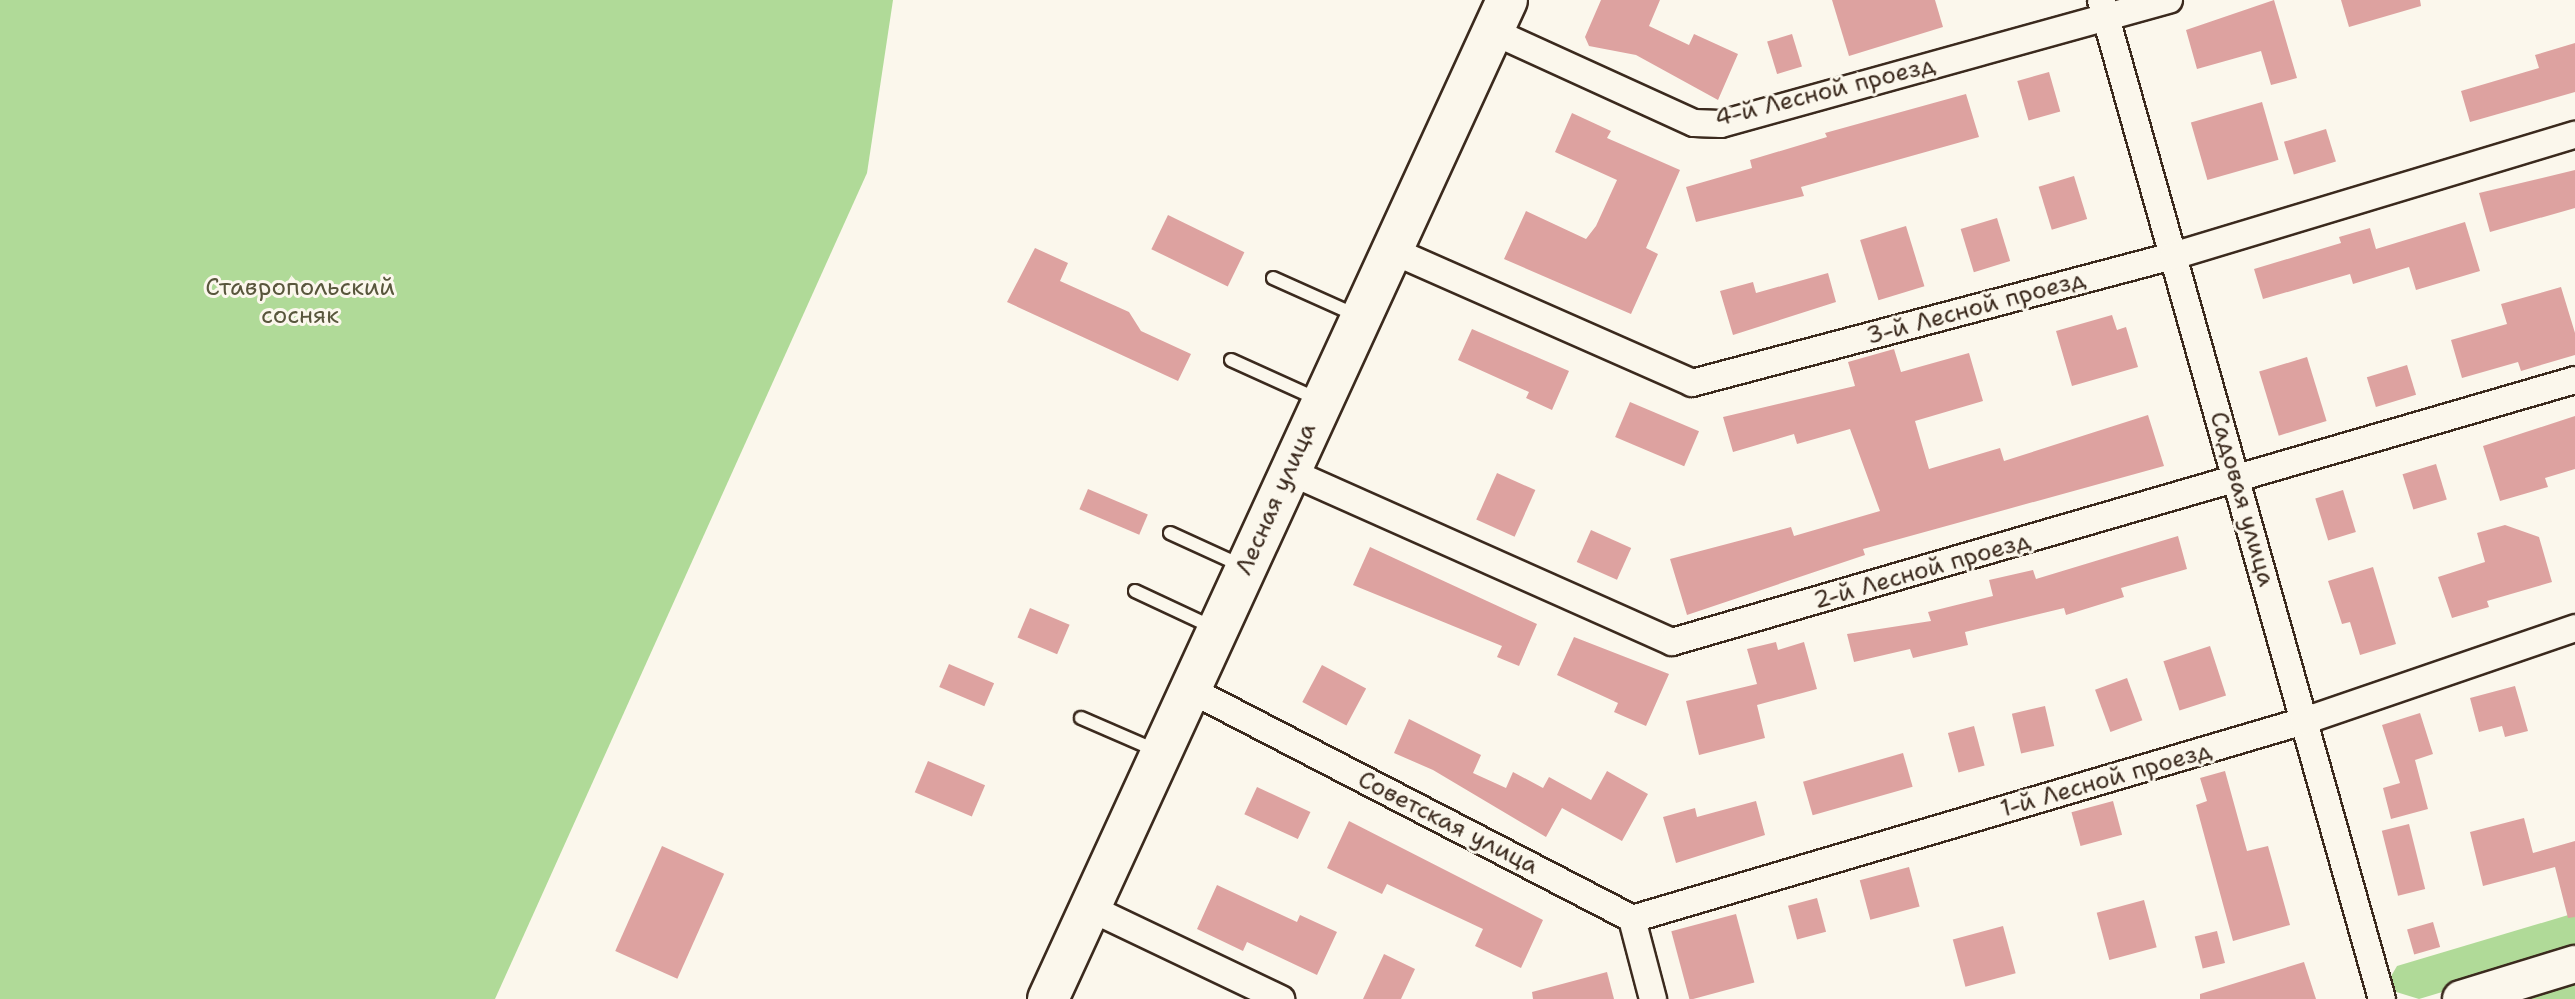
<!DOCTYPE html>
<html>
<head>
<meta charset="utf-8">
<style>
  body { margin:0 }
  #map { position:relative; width:2575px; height:999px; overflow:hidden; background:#fbf7ec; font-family:"Shantell Sans",sans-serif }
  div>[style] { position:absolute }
  .green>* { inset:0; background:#b0da98 }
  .building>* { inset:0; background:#dda2a0; transform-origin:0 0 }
  .roads { filter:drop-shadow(2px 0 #3b2a1e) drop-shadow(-2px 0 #3b2a1e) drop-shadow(0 2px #3b2a1e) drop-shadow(0 -2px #3b2a1e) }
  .lane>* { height:12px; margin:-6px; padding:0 6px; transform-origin:6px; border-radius:6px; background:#fbf7ec }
  .street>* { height:26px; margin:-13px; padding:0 13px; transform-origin:13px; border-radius:13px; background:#fbf7ec }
  .secondary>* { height:36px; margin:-18px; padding:0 18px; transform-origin:18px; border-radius:18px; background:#fbf7ec }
  .primary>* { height:40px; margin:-20px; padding:0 20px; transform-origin:20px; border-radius:20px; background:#fbf7ec }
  span { translate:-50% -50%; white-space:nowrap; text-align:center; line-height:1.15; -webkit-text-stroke:6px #fbf7ec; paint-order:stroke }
  .street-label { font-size:24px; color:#3b2a1e }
  .park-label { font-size:24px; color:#58563c }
</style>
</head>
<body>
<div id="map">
  <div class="green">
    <i style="clip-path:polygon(0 0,893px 0,867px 173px,495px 999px,0 999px)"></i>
    <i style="clip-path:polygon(2575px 913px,2575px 952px,2419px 999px,2393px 991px,2390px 978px,2397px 966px)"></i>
    <i style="clip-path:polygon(2575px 980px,2575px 999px,2512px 999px)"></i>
  </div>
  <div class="building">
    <i style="clip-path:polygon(1601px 0,1660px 0,1649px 26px,1689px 45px,1694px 34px,1738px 54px,1718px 100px,1636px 55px,1589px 46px,1585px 37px)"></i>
    <i style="clip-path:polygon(1832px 0,1935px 0,1943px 27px,1849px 56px)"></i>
    <i style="clip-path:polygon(2274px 0,2297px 78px,2271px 85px,2261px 51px,2197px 69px,2186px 30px)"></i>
    <i style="clip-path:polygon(2341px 0,2420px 0,2421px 6px,2349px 27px)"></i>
    <i style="left:1792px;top:34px;width:34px;height:26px;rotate:73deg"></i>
    <i style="clip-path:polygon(2575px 43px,2575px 92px,2470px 122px,2461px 91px,2539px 68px,2535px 55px)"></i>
    <i style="left:2049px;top:72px;width:41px;height:33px;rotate:74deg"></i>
    <i style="clip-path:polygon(1966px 94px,1979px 137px,1801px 187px,1804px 196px,1696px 222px,1686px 187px,1752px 168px,1750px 160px,1827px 137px,1825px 133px)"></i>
    <i style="left:2262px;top:102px;width:60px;height:74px;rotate:74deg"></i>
    <i style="clip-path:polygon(1572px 113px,1611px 131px,1607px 138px,1680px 170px,1646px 248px,1658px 254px,1631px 314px,1504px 259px,1526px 211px,1586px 239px,1596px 226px,1617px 180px,1555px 152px)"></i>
    <i style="left:2326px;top:129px;width:34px;height:44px;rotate:73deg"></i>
    <i style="clip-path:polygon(2575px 170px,2575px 208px,2490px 232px,2479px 193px)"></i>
    <i style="left:2074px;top:176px;width:45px;height:37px;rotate:73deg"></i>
    <i style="left:1168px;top:215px;width:85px;height:38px;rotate:26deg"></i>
    <i style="left:1997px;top:218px;width:45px;height:38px;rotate:73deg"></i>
    <i style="clip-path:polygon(2465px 222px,2480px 271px,2416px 290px,2409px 267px,2353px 284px,2350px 274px,2263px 299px,2254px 269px,2341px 243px,2339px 237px,2370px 228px,2376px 249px)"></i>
    <i style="left:1906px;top:226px;width:63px;height:48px;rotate:73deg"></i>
    <i style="clip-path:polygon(1035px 248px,1068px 263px,1060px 281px,1129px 312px,1141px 331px,1191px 354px,1178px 381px,1007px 302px)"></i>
    <i style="clip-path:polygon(1828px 273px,1836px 302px,1733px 335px,1720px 291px,1753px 282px,1756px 293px)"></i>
    <i style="clip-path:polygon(2561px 287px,2575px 333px,2575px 355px,2521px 371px,2518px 362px,2462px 378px,2451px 340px,2507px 324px,2501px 304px)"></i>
    <i style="clip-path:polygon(2112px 315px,2117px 330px,2126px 327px,2138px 367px,2072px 386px,2056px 331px)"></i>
    <i style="clip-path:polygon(1472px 329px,1569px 371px,1552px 410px,1526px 398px,1529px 392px,1458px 360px)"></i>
    <i style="clip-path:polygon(1894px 349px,1901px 372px,1969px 353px,1983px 401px,1915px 421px,1929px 469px,2000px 448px,2004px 461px,2148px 415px,2164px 466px,1863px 549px,1865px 555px,1687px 615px,1670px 559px,1791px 527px,1794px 536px,1880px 511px,1850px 429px,1797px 444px,1794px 434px,1733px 452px,1723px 417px,1855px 386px,1848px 362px)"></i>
    <i style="left:2307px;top:357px;width:67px;height:50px;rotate:73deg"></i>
    <i style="left:2407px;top:365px;width:31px;height:42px;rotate:73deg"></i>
    <i style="left:1630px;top:402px;width:75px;height:38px;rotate:23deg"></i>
    <i style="clip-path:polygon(2575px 416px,2575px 469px,2545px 478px,2548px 487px,2500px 501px,2483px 446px)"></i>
    <i style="left:2436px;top:464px;width:37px;height:35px;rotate:73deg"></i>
    <i style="left:1497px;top:473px;width:42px;height:51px;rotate:24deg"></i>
    <i style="left:1088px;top:489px;width:65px;height:22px;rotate:23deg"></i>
    <i style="left:2343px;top:490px;width:44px;height:29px;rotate:73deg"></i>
    <i style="clip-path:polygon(2505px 525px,2539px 537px,2552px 582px,2487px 601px,2489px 607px,2452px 618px,2438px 577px,2485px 562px,2477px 533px)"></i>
    <i style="left:1591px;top:530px;width:44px;height:35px;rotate:24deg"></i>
    <i style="clip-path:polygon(2178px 536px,2187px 569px,2121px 588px,2124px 597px,2066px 615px,2064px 608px,1965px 632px,1968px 645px,1913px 658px,1910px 649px,1854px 662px,1847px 634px,1931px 621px,1928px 612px,1993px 596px,1989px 580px,2033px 570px,2036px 579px)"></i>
    <i style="clip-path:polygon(1370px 547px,1537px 624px,1519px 666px,1497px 657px,1502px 646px,1353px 585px)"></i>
    <i style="clip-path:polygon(2373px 567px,2396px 644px,2360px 655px,2350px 622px,2342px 624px,2328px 581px)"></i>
    <i style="left:1030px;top:608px;width:43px;height:32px;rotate:23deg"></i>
    <i style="clip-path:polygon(1574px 637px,1669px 674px,1646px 726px,1614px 712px,1618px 703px,1557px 675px)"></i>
    <i style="clip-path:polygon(1776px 642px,1778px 650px,1804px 642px,1817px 689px,1757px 705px,1765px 738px,1699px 755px,1686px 701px,1757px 684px,1747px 649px)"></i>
    <i style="left:2210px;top:646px;width:52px;height:49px;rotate:72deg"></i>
    <i style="left:949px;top:664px;width:49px;height:25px;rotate:23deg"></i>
    <i style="left:1322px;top:665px;width:50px;height:42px;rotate:28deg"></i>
    <i style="left:2127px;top:678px;width:45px;height:34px;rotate:70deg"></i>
    <i style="clip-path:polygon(2515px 686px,2528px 731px,2505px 737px,2502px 726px,2479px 732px,2470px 698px)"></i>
    <i style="left:2045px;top:706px;width:41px;height:34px;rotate:77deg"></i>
    <i style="clip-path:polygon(2420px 713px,2433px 754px,2415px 760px,2428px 809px,2391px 819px,2383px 788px,2400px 783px,2382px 725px)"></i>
    <i style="clip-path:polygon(1409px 719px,1481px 755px,1473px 773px,1506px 788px,1513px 772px,1543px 788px,1549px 777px,1591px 800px,1607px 771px,1648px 794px,1622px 841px,1562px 808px,1546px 837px,1433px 770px,1394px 753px)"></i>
    <i style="left:1974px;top:726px;width:41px;height:27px;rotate:75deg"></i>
    <i style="left:1903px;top:753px;width:35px;height:104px;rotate:74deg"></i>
    <i style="left:928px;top:761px;width:62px;height:34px;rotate:23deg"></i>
    <i style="clip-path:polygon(2225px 771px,2247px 851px,2268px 846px,2290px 925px,2233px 941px,2196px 805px,2207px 801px,2200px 778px)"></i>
    <i style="left:1257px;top:787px;width:59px;height:30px;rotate:25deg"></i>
    <i style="clip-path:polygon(1756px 801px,1765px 835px,1676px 863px,1663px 817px,1695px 808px,1697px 817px)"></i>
    <i style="left:2113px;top:801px;width:35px;height:43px;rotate:75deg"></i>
    <i style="clip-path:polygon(2524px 818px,2533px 853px,2575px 841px,2575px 917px,2568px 918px,2555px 867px,2483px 886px,2470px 832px)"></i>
    <i style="clip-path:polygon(1349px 821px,1543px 920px,1521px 968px,1475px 946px,1483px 929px,1387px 884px,1382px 894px,1327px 868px)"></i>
    <i style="left:2409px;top:824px;width:67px;height:28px;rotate:76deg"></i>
    <i style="left:662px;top:846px;width:68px;height:115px;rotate:24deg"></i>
    <i style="left:1909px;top:867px;width:41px;height:51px;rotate:75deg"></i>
    <i style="clip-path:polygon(1217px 885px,1297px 922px,1300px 915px,1337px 932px,1317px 975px,1247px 942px,1243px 951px,1197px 929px)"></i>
    <i style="left:1817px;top:898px;width:35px;height:30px;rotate:75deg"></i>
    <i style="left:2144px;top:900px;width:49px;height:49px;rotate:75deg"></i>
    <i style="left:1736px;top:914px;width:71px;height:67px;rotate:75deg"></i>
    <i style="left:2433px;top:922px;width:26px;height:27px;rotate:74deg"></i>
    <i style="left:2003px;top:926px;width:49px;height:52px;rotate:75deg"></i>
    <i style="left:2217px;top:931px;width:33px;height:23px;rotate:76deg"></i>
    <i style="clip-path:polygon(1384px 954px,1415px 969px,1401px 999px,1363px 999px)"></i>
    <i style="clip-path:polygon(2304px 962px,2316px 999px,2200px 999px,2200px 994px)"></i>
    <i style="clip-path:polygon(1607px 972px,1614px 999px,1533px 999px,1532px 992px)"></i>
  </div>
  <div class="roads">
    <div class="lane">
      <i style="left:1273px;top:278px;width:93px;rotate:24.1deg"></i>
      <i style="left:1231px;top:360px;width:97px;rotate:24.4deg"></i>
      <i style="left:1170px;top:533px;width:77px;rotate:24.6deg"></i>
      <i style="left:1135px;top:591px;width:85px;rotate:25.1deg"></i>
      <i style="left:1081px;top:718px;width:81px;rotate:23.4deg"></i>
    </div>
    <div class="street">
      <i style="left:2101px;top:0;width:1038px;rotate:74.29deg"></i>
      <i style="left:1492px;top:31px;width:222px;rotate:24.5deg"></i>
      <i style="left:1694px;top:123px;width:27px;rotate:2deg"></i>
      <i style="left:1721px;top:124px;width:465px;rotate:-15.5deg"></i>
      <i style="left:1391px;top:250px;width:329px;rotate:23.8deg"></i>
      <i style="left:1692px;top:383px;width:497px;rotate:-14.8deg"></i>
      <i style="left:2173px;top:256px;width:420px;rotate:-16.8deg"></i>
      <i style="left:1288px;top:471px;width:420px;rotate:24deg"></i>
      <i style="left:1672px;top:642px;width:940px;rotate:-16.18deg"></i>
      <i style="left:1191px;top:690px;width:497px;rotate:27.4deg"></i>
      <i style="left:1632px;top:919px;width:83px;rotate:75.3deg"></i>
      <i style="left:1090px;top:908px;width:212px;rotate:25.5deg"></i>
      <i style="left:1632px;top:919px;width:701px;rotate:-16.42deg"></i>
      <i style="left:2304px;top:721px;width:287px;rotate:-18.9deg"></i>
    </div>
    <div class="secondary">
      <i style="left:2461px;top:999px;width:119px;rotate:-17.1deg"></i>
    </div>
    <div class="primary">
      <i style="left:1048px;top:999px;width:1099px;rotate:-65.32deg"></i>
    </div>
  </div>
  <div class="street-label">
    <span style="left:1825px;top:92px;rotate:-14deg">4-й Лесной проезд</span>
    <span style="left:1976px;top:308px;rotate:-15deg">3-й Лесной проезд</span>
    <span style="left:1276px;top:499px;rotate:-66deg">Лесная улица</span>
    <span style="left:2242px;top:499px;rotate:74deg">Садовая улица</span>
    <span style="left:1922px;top:571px;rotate:-16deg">2-й Лесной проезд</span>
    <span style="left:2106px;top:780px;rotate:-16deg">1-й Лесной проезд</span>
    <span style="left:1448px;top:823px;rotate:27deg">Советская улица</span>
  </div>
  <div class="park-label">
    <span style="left:300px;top:302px">Ставропольский<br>сосняк</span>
  </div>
</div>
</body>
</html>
